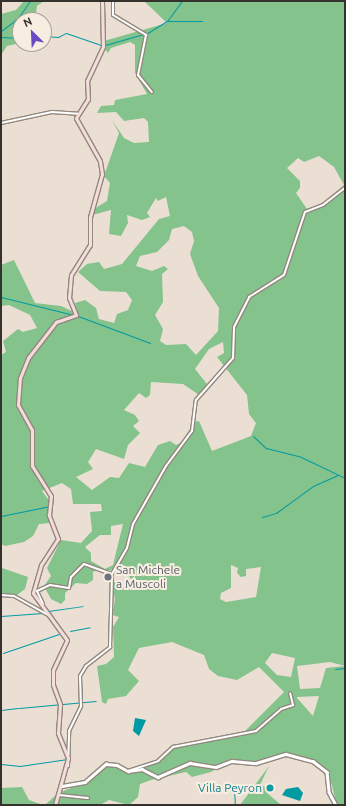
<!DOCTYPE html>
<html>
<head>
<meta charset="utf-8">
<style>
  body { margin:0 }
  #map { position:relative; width:346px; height:806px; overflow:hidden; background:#ebdfd4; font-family:Ubuntu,sans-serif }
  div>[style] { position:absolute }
  .green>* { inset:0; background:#84c38b }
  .water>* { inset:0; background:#019aa3 }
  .stream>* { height:1px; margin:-0.5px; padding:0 0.5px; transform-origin:0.5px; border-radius:0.5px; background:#019aa3 }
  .roads { filter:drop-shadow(1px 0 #92887d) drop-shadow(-1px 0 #92887d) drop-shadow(0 1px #92887d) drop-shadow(0 -1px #92887d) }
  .minor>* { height:2px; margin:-1px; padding:0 1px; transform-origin:1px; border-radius:1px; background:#fff }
  .tertiary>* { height:2.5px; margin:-1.25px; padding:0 1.25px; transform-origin:1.25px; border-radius:1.25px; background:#fff }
  .secondary>* { height:3px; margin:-1.5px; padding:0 1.5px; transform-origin:1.5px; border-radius:1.5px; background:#f5dddc }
  .dots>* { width:11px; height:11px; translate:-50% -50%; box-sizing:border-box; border:2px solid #f8ede1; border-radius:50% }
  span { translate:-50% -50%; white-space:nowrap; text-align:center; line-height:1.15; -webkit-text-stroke:4px #f8ede1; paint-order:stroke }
  .worship-label { font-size:12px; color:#5b616d }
  .left { translate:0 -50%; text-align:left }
  .culture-label { font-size:12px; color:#0d838f }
  .right { translate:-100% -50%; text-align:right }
  .frame { position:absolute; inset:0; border:2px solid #35312d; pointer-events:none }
  .north { position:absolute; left:12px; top:12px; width:40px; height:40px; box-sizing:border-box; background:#f8ede1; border:1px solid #aaa299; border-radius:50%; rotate:336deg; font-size:11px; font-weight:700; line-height:16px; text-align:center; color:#35312d }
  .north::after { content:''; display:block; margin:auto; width:14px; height:18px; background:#694ac3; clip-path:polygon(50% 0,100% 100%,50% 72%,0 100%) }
</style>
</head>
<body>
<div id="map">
  <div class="green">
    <i style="clip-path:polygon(24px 1px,44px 1px,37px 6px,35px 20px,20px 20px,20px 43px,7px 46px,1px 55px,1px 14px,16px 10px)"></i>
    <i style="clip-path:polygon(evenodd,144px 1px,345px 1px,345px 805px,337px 805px,328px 771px,316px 762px,283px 753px,255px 762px,229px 760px,211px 772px,192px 777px,186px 772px,151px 780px,140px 784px,138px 797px,129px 805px,109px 800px,100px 805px,45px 805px,58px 793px,84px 783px,104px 765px,112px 764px,129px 772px,144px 770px,146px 765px,158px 762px,174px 748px,243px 733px,284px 692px,259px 667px,237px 680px,218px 676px,209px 669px,204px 655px,172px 642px,139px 648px,128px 670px,139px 681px,126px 696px,108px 699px,106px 704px,102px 702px,97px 666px,106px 664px,114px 657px,113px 627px,119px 617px,112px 615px,115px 600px,112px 581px,127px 589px,134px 589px,134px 584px,127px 573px,116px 567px,109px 571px,97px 570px,93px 572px,93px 580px,87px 584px,76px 583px,65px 593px,65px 600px,61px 604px,51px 599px,44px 586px,51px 576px,47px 568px,61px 540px,81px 543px,92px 531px,90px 512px,102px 511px,101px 504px,73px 504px,71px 489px,62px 483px,42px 491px,51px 503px,48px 512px,50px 523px,39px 524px,33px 536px,24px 542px,5px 546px,1px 544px,1px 355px,6px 352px,3px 341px,18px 329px,23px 332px,37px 328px,30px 315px,9px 305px,1px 306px,1px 265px,14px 260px,35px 303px,61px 306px,78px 314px,75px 303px,85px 300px,96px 308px,99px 319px,114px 323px,117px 314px,128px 310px,132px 300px,126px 292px,100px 291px,78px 272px,87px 264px,99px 262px,104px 269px,122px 264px,159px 219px,170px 216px,166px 197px,158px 201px,156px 198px,147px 213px,150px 217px,142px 220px,127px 215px,128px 223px,121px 236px,109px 234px,111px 210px,92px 215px,94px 209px,107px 201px,110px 183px,104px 176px,119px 133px,112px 120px,124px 138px,134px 143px,149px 142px,148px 122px,144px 118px,124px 121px,116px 112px,97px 113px,101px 106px,114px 105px,115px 100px,147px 94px,135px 73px,135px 45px,130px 42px,111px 48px,108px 53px,104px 48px,104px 41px,167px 23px,144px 1px,319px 156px,334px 167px,344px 185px,323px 203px,307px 209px,296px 193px,300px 188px,300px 181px,287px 168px,298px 158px,304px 162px,319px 156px,144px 1px,184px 226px,192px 232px,194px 241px,190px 254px,198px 276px,219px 308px,218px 331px,196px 355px,186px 344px,166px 345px,160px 341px,163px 329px,155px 315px,163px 302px,162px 274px,168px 269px,164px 266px,152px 271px,136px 266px,140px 256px,157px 252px,169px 240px,172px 229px,184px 226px,144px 1px,223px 342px,224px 353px,217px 357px,247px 395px,249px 414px,256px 423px,251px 436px,212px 451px,199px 421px,194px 422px,182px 442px,176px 445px,170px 441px,158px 445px,145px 467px,129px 463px,119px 478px,110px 477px,92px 490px,76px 477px,93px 469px,88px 462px,96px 449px,124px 459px,128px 445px,140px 433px,133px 426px,139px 421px,135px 415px,124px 410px,139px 393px,146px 398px,150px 395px,151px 382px,183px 384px,199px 395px,207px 384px,195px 369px,209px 349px,223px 342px,144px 1px,123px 524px,113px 565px,105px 569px,91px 561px,91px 553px,85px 547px,100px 535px,111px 535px,111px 526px,123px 524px,144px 1px,231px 565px,238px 568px,237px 573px,241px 577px,246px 576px,246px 569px,261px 567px,256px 597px,226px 602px,220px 599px,221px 593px,231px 588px,231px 565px,144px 1px,272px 653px,295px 658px,291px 677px,277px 675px,265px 663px,272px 653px,144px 1px,330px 662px,345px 666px,326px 668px,320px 688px,300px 689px,297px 666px,330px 662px,144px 1px,319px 696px,313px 716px,297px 698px,297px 697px,319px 696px)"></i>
    <i style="clip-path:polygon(1px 558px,2px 568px,28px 577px,25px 589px,17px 595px,1px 593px)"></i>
    <i style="clip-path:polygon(269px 766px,260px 785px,268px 788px,266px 792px,281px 805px,240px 805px)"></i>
    <i style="clip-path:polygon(22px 787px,29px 800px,43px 805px,1px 805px,1px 788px)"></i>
  </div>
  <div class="water">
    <i style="clip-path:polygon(135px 718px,146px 720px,139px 736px,133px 731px)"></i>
    <i style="clip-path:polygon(298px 787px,303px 793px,300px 801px,282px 795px,286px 789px)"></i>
  </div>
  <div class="stream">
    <i style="left:168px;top:20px;width:24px;rotate:-54deg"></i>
    <i style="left:1px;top:31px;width:21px;rotate:-37deg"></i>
    <i style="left:18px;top:18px;width:21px;rotate:-55deg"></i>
    <i style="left:146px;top:34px;width:25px;rotate:-32deg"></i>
    <i style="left:167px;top:21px;width:35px"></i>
    <i style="left:44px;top:36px;width:14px;rotate:4deg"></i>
    <i style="left:58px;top:37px;width:9px;rotate:-27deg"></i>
    <i style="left:66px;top:33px;width:37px;rotate:19deg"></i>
    <i style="left:1px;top:37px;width:19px;rotate:3deg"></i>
    <i style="left:105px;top:45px;width:41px;rotate:-15.8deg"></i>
    <i style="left:1px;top:297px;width:75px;rotate:13.9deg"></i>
    <i style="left:78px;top:316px;width:77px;rotate:20.6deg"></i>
    <i style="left:253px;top:436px;width:18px;rotate:43deg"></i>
    <i style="left:266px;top:448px;width:36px;rotate:14deg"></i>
    <i style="left:301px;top:457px;width:49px;rotate:25.5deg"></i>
    <i style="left:1px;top:516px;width:50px;rotate:-11.5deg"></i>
    <i style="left:262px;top:517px;width:15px;rotate:-16deg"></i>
    <i style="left:276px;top:513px;width:46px;rotate:-36.1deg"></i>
    <i style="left:313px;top:486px;width:27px;rotate:-24deg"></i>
    <i style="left:48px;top:611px;width:35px;rotate:-8deg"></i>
    <i style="left:1px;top:616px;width:42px;rotate:-4.1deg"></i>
    <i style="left:70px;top:631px;width:20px;rotate:-11deg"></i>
    <i style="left:3px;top:653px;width:59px;rotate:-18.7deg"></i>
    <i style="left:335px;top:669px;width:10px;rotate:-6deg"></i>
    <i style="left:19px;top:708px;width:77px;rotate:-5.2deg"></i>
    <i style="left:1px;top:710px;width:17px;rotate:-7deg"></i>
    <i style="left:1px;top:764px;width:19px;rotate:6deg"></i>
    <i style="left:20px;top:766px;width:48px;rotate:-8.5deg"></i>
    <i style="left:234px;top:788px;width:17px;rotate:87deg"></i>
  </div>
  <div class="roads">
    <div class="minor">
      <i style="left:113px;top:1px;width:14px;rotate:90deg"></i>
      <i style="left:113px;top:15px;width:39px;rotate:31deg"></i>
      <i style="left:146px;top:35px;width:41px;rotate:101.3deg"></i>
      <i style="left:138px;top:75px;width:22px;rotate:51deg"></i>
      <i style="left:1px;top:123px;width:52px;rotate:-12.2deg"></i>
      <i style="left:52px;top:112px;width:26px;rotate:4deg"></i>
      <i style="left:1px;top:595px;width:13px;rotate:4deg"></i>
      <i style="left:14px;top:596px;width:41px;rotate:29.1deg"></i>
      <i style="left:43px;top:604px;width:14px;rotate:-115deg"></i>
      <i style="left:37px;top:591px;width:14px;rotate:-25deg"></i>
      <i style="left:50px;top:585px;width:19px;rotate:9deg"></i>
      <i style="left:69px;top:588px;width:11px;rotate:-80deg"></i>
      <i style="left:71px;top:577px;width:18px;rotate:-45deg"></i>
      <i style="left:84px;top:564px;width:30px;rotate:20deg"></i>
      <i style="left:68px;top:766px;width:35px;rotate:-88deg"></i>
      <i style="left:69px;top:731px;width:28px;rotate:-64deg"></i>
      <i style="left:81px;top:706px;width:30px;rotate:-92deg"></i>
      <i style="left:80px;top:676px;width:12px;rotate:-59deg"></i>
      <i style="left:86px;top:666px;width:31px;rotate:-38deg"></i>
      <i style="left:110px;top:647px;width:73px;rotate:-88.4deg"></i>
      <i style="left:112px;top:574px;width:30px;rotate:-60deg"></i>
      <i style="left:127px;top:548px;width:25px;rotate:-76deg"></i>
      <i style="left:133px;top:524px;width:67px;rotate:-60.4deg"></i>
      <i style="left:166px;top:466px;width:44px;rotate:-53.4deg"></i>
      <i style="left:192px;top:431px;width:31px;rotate:-83deg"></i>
      <i style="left:196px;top:400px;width:56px;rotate:-48.6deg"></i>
      <i style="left:233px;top:358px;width:31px;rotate:-88deg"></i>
      <i style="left:234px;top:327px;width:34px;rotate:-63deg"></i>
      <i style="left:249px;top:297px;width:41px;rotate:-32.2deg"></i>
      <i style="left:284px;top:275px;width:66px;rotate:-71.6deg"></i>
      <i style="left:305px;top:212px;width:19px;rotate:-21deg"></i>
      <i style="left:323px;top:205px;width:28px;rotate:-38deg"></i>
      <i style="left:128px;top:771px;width:32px;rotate:-18deg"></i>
      <i style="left:158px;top:761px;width:21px;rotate:-43deg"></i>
      <i style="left:173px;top:747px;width:85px;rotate:-10.9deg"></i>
      <i style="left:256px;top:731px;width:33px;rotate:-41deg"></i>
      <i style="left:281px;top:709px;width:13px;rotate:-18deg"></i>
      <i style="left:293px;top:705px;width:12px;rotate:-104deg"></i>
      <i style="left:59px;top:795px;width:29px;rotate:6deg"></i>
    </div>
    <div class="tertiary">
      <i style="left:62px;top:786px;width:23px;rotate:-10deg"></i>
      <i style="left:85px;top:782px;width:28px;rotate:-41deg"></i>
      <i style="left:106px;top:764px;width:11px;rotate:5deg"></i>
      <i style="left:117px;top:765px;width:13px;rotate:29deg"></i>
      <i style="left:128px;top:771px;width:14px;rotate:-8deg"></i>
      <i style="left:142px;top:769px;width:18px;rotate:27deg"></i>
      <i style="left:158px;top:777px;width:35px;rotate:-24deg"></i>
      <i style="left:190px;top:763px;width:26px;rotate:9deg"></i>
      <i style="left:216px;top:767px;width:17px;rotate:-21deg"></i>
      <i style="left:232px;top:761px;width:24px;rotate:5deg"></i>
      <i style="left:256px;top:763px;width:31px;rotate:-17deg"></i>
      <i style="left:286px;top:754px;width:28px;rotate:15deg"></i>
      <i style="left:313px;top:761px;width:18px;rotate:38deg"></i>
      <i style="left:327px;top:772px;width:20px;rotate:84deg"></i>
      <i style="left:329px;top:792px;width:15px;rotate:62deg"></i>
    </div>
    <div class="secondary">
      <i style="left:55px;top:805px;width:49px;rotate:-74.5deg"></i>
      <i style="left:68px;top:758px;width:27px;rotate:-112deg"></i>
      <i style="left:58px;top:733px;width:29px;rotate:-86deg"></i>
      <i style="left:60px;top:704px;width:20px;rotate:-110deg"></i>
      <i style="left:53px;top:685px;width:15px;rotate:-90deg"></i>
      <i style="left:53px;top:670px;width:33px;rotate:-65deg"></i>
      <i style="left:67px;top:640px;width:58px;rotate:-125.9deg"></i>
      <i style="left:33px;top:593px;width:29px;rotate:-74deg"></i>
      <i style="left:41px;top:565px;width:31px;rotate:-57deg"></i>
      <i style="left:58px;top:539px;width:26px;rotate:-111deg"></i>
      <i style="left:49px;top:515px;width:19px;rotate:-84deg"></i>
      <i style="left:51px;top:496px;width:36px;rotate:-122deg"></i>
      <i style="left:32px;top:466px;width:36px;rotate:-90deg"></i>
      <i style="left:32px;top:430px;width:29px;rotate:-119deg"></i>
      <i style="left:18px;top:405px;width:27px;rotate:-86deg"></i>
      <i style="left:20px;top:378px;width:22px;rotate:-68deg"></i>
      <i style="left:28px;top:358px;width:46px;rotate:-52.1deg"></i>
      <i style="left:56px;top:322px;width:21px;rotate:-19deg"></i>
      <i style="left:76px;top:315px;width:18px;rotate:-112deg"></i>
      <i style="left:69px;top:298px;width:23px;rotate:-85deg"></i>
      <i style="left:71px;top:275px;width:36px;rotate:-58deg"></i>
      <i style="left:90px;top:245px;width:28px;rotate:-90deg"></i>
      <i style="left:90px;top:217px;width:45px;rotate:-74.4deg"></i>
      <i style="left:102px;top:174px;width:13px;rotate:-99deg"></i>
      <i style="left:100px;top:161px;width:49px;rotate:-119.2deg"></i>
      <i style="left:76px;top:118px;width:22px;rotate:-58deg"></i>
      <i style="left:88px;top:99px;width:18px;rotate:-93deg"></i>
      <i style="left:87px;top:81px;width:38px;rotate:-65deg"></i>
      <i style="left:103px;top:46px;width:45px;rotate:-91.3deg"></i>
    </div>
  </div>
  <div class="dots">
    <i style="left:108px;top:577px;background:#6b7280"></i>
    <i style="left:270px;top:788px;background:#0f9aa8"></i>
  </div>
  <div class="worship-label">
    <span class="left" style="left:116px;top:577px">San Michele<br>a Muscoli</span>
  </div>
  <div class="culture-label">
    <span class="right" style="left:262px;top:788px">Villa Peyron</span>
  </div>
  <div class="frame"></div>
  <div class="north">N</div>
</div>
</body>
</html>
